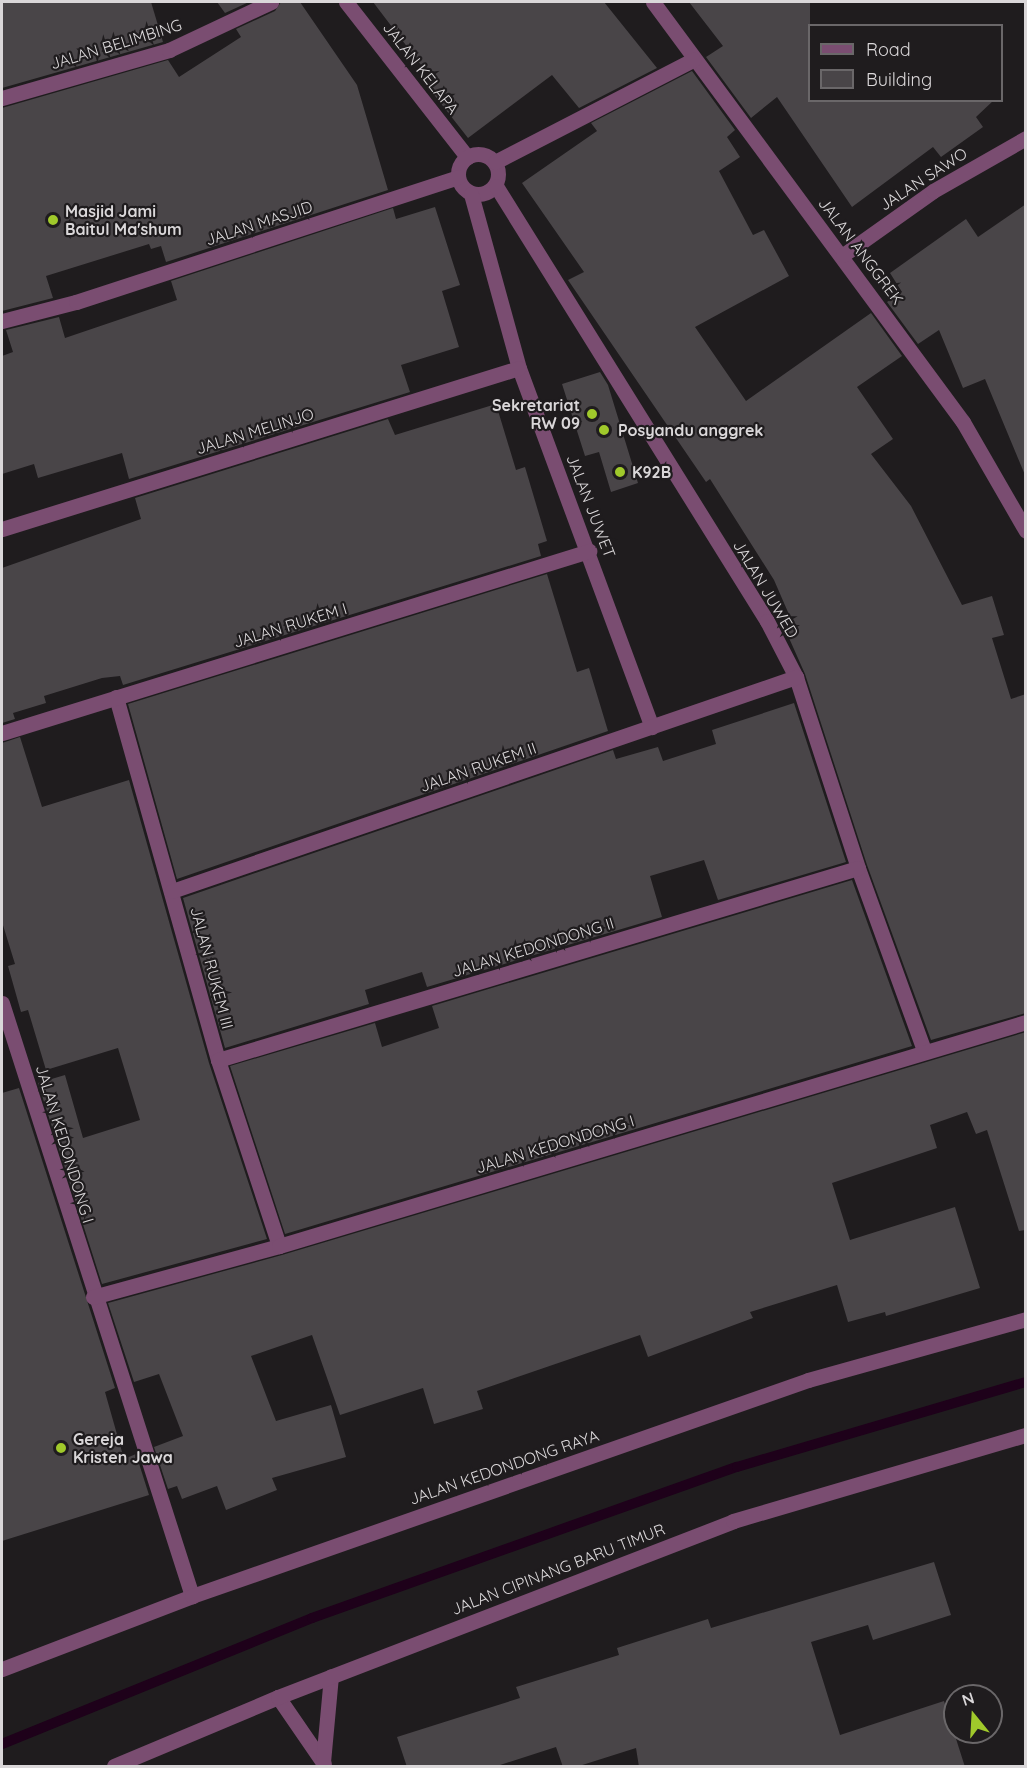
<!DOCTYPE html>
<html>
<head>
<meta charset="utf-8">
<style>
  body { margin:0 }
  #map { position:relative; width:1027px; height:1768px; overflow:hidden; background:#1f1c1e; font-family:Quicksand,sans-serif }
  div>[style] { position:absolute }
  .stream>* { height:10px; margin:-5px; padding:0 5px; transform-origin:5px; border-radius:5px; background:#1e011a }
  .building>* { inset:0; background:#494548 }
  .minor>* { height:15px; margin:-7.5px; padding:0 7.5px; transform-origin:7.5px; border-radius:7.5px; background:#7a4d71 }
  .minor>.ring { margin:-7.5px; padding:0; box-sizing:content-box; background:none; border:15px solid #7a4d71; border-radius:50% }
  .dots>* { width:16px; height:16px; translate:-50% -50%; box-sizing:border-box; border:3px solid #1f1c1e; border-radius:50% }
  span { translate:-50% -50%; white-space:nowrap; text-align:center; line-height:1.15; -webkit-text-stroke:4.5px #1f1c1e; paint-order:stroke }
  .street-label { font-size:16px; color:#dad7d9 }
  .poi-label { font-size:16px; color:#dad7d9; font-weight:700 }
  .left { translate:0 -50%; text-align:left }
  .right { translate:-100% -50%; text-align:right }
  .frame { position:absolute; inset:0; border:3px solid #dad7d9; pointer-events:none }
  .legend { position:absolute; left:808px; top:24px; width:195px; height:78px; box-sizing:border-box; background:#1f1c1e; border:2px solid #6a6769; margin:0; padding:8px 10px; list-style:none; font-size:18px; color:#dad7d9 }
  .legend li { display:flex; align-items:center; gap:12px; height:30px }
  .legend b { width:30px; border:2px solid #6a6769 }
  .north { position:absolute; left:943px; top:1684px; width:60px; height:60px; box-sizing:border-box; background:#1f1c1e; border:2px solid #6a6769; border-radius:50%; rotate:342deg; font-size:16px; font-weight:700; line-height:24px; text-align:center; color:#dad7d9 }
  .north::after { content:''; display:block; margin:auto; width:21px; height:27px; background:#a0c92b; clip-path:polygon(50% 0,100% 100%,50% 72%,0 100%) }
</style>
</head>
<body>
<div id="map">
  <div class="stream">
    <i style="left:2px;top:1744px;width:335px;rotate:-22.1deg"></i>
    <i style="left:312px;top:1618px;width:451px;rotate:-19.6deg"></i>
    <i style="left:737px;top:1467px;width:301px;rotate:-16.4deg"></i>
  </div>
  <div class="building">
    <i style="clip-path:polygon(2px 2px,151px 2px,163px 42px,2px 88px)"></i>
    <i style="clip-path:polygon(217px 2px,249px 2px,225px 13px)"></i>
    <i style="clip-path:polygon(281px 2px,300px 2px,357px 85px,388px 190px,166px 262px,161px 246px,151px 249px,149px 244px,46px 276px,53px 298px,2px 311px,2px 108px,168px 60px,179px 77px,241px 37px,236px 29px,275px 11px)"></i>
    <i style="clip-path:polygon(373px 2px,604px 2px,657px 68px,579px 108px,552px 75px,468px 138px,428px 87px,434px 82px)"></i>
    <i style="clip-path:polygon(689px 2px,810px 2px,810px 100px,994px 100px,976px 117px,983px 127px,941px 157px,933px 147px,852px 207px,777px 97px,751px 118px,706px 57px,723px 46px)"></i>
    <i style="clip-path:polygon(692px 71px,735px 130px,727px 137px,740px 157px,719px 171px,753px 235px,764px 230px,789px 276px,695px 327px,746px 401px,871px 313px,902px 356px,857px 387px,893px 439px,871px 454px,911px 506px,962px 605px,992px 596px,1004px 635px,992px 638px,1011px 699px,1026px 694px,1026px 1013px,931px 1040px,867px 865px,805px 674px,785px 629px,794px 626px,774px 580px,710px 479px,706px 482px,568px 280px,584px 272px,522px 183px,597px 131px,591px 123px)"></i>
    <i style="clip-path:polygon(1026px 204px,1026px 475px,1025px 475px,985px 379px,963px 388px,939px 330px,918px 344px,887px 302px,902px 292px,890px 273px,935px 241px,966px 219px,978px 237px)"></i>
    <i style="clip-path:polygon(435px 207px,460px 285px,442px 291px,459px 347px,401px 365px,410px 392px,129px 479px,122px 453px,38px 478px,34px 464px,2px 474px,2px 356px,13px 352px,6px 330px,59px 317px,65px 338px,177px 300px,171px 281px,393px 208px,396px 219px)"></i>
    <i style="clip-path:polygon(600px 372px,608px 385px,638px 483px,611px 492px,599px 452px,585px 456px,562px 384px)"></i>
    <i style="clip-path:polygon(496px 404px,516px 470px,525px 467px,547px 541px,538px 544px,541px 556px,123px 685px,120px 676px,102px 678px,44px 696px,46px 703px,13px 713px,15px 719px,2px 723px,2px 568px,141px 519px,135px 498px,388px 419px,395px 435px)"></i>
    <i style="clip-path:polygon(547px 574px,577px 672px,589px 668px,608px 731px,177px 879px,128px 704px)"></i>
    <i style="clip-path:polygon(794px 703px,846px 862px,718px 900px,704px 860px,650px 876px,662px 917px,427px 987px,422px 972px,365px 990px,369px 1004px,225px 1048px,183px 898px,613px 750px,616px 759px,658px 747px,663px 761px,716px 744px,712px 730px)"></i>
    <i style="clip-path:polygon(20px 737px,42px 807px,129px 780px,209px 1063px,267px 1239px,102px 1284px,38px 1083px,65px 1075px,83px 1138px,140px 1120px,118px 1048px,46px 1070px,28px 1010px,21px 1012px,8px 966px,15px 964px,2px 922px,2px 743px)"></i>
    <i style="clip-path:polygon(852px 880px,912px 1046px,285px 1234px,230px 1066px,375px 1023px,382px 1047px,439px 1028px,432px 1006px)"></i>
    <i style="clip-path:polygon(1026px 1032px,1025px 1230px,1019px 1231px,987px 1130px,976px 1134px,967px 1112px,930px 1125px,937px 1148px,832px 1183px,850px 1240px,955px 1207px,980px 1288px,886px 1316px,885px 1312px,848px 1322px,837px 1285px,750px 1312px,753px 1318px,648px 1357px,640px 1335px,477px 1391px,483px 1409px,434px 1424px,423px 1388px,340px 1415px,312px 1335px,251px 1356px,276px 1421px,331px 1405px,346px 1457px,272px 1478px,277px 1490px,226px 1510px,217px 1486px,182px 1499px,177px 1486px,168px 1489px,154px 1447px,183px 1436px,159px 1374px,134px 1382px,108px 1303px,282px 1255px)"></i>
    <i style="clip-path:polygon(19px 1088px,115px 1388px,105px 1392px,124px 1459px,136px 1454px,149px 1495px,2px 1541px,2px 1093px)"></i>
    <i style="clip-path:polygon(934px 1562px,951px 1615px,873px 1640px,868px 1625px,811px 1642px,840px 1735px,944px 1701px,965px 1767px,639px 1767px,636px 1748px,576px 1767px,563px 1767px,556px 1747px,494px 1767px,407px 1767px,397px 1737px,520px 1698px,516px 1687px,619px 1655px,617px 1648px,708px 1619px,711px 1628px)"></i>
  </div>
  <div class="minor">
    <i style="left:346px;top:2px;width:197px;rotate:52deg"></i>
    <i style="left:653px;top:2px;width:522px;rotate:53.57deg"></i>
    <i style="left:963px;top:422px;width:126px;rotate:60deg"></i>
    <i style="left:2px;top:98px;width:174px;rotate:-16deg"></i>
    <i style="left:169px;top:50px;width:113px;rotate:-25.2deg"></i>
    <i class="ring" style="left:458px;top:154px;width:25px;height:25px"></i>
    <i style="left:495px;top:162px;width:223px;rotate:-27.3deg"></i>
    <i style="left:496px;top:186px;width:513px;rotate:58.08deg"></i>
    <i style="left:767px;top:621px;width:63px;rotate:62.6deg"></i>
    <i style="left:796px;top:677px;width:201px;rotate:72deg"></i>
    <i style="left:858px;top:868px;width:194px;rotate:70.1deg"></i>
    <i style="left:471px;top:194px;width:180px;rotate:74.6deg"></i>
    <i style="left:519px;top:368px;width:383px;rotate:69.7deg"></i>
    <i style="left:843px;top:255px;width:110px;rotate:-35.4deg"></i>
    <i style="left:933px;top:191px;width:107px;rotate:-29.7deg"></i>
    <i style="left:2px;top:321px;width:76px;rotate:-14.4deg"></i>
    <i style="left:76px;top:302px;width:402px;rotate:-18.1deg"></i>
    <i style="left:2px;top:529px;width:541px;rotate:-17.3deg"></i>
    <i style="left:116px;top:697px;width:377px;rotate:74.3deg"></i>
    <i style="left:218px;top:1060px;width:196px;rotate:71.8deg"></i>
    <i style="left:2px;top:733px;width:615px;rotate:-17.23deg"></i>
    <i style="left:172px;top:891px;width:660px;rotate:-18.93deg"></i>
    <i style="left:2px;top:1003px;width:623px;rotate:72.23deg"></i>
    <i style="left:218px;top:1060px;width:668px;rotate:-16.7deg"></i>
    <i style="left:93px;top:1297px;width:193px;rotate:-15.3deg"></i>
    <i style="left:279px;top:1246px;width:780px;rotate:-16.69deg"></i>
    <i style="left:2px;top:1669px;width:204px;rotate:-21deg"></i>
    <i style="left:192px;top:1596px;width:653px;rotate:-19.32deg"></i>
    <i style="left:808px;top:1380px;width:226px;rotate:-15.6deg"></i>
    <i style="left:278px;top:1697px;width:81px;rotate:55.5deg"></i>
    <i style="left:323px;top:1762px;width:86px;rotate:-84.7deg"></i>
    <i style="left:114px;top:1766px;width:178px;rotate:-22.8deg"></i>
    <i style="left:278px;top:1697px;width:488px;rotate:-21.1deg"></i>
    <i style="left:733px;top:1521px;width:305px;rotate:-16.4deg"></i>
  </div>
  <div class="dots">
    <i style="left:53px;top:220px;background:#a0c92b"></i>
    <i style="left:592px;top:414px;background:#a0c92b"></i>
    <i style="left:604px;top:430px;background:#a0c92b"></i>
    <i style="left:620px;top:472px;background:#a0c92b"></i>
    <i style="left:61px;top:1448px;background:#a0c92b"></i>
  </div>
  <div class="street-label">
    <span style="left:116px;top:44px;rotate:-17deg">JALAN BELIMBING</span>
    <span style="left:421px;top:68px;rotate:52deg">JALAN KELAPA</span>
    <span style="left:923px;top:179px;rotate:-33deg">JALAN SAWO</span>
    <span style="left:259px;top:223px;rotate:-18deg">JALAN MASJID</span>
    <span style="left:861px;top:251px;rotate:53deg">JALAN ANGGREK</span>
    <span style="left:255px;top:431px;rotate:-17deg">JALAN MELINJO</span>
    <span style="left:591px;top:506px;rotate:69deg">JALAN JUWET</span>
    <span style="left:766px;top:589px;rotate:59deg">JALAN JUWED</span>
    <span style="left:290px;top:625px;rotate:-17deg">JALAN RUKEM I</span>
    <span style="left:478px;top:767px;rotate:-19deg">JALAN RUKEM II</span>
    <span style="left:533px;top:947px;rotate:-17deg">JALAN KEDONDONG II</span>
    <span style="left:212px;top:968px;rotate:75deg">JALAN RUKEM III</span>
    <span style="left:65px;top:1144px;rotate:73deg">JALAN KEDONDONG I</span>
    <span style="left:555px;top:1144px;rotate:-17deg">JALAN KEDONDONG I</span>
    <span style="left:504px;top:1467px;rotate:-19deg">JALAN KEDONDONG RAYA</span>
    <span style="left:558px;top:1569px;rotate:-21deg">JALAN CIPINANG BARU TIMUR</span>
  </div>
  <div class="poi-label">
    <span class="left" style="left:65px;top:220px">Masjid Jami<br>Baitul Ma'shum</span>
    <span class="right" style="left:580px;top:414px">Sekretariat<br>RW 09</span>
    <span class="left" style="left:618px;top:430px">Posyandu anggrek</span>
    <span class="left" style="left:632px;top:472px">K92B</span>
    <span class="left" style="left:73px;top:1448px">Gereja<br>Kristen Jawa</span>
  </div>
  <div class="frame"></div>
  <ul class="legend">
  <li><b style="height:8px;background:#7a4d71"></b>Road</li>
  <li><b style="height:16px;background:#494548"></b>Building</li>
  </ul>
  <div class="north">N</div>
</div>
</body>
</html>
